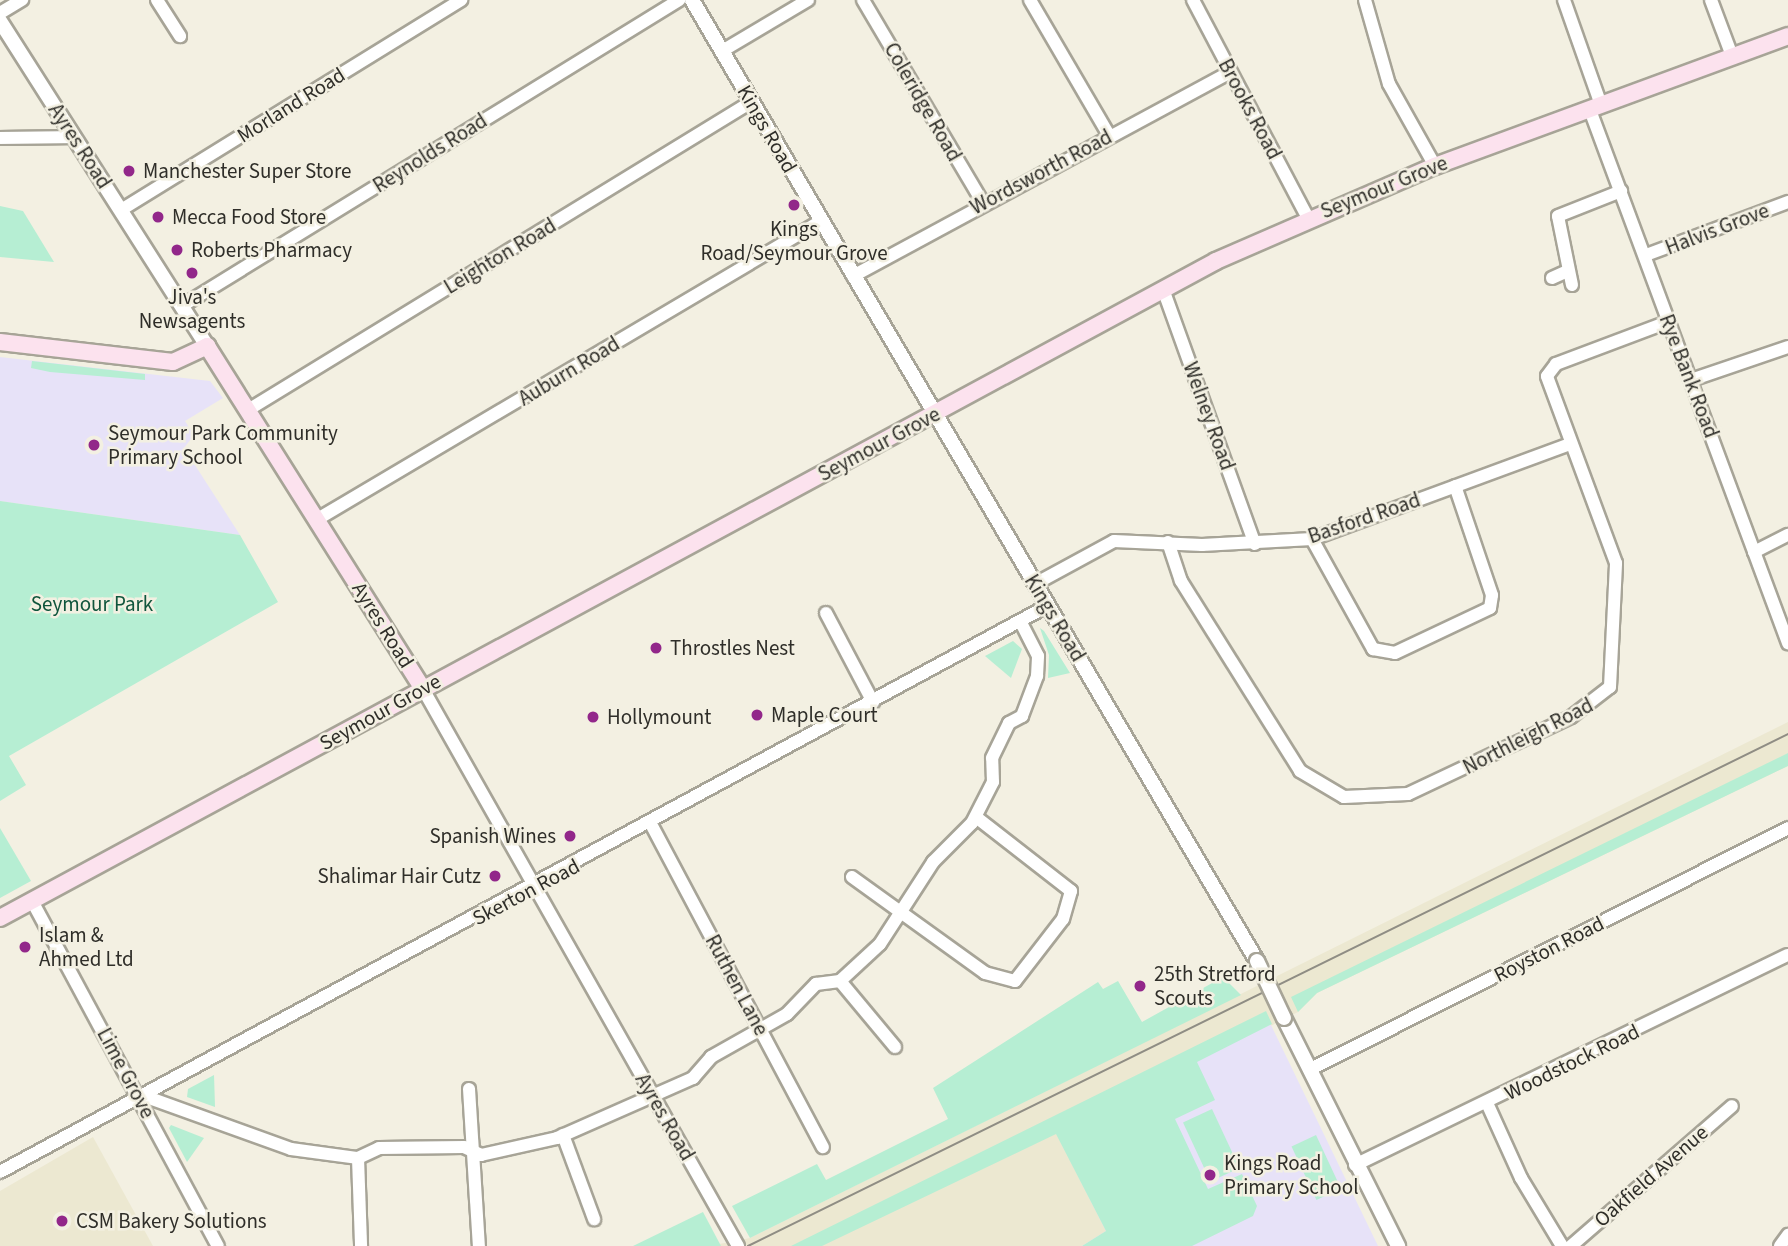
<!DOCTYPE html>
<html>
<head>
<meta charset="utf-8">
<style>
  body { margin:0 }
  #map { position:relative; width:1788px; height:1246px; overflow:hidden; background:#f3f0e2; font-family:"Source Sans 3",sans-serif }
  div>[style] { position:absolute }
  .built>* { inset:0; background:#ece8d1 }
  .education>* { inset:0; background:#e7e2f8 }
  .green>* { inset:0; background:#b6eed3; transform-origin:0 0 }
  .roads { filter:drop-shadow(2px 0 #a7a497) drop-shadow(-2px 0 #a7a497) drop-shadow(0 2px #a7a497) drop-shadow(0 -2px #a7a497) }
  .minor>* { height:12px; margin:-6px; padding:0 6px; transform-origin:6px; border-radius:6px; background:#fff }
  .tertiary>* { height:14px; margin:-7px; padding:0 7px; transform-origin:7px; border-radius:7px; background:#fff }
  .secondary>* { height:16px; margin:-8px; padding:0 8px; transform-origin:8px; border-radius:8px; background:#fce2ee }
  .tram>* { height:2px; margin:-1px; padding:0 1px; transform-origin:1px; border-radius:1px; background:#8f8d84 }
  .bridges { filter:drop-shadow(2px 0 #a7a497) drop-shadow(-2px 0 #a7a497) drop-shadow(0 2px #a7a497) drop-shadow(0 -2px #a7a497) }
  .tertiary-bridge>* { height:14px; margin:-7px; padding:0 7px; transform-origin:7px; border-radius:7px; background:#fff }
  .dots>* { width:19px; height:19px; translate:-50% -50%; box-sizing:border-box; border:4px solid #f3f0e2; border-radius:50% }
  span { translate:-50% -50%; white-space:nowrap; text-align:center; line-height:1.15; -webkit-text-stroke:5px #f3f0e2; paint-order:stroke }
  .street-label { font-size:21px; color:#2f2e29 }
  .poi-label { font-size:21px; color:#2f2e29 }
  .left { translate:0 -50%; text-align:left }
  .right { translate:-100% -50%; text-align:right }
  .park-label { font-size:21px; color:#0f553c }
</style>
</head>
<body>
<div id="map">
  <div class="built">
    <i style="clip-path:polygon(1788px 722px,1788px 766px,1317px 993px,1298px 1012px,1057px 1134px,1107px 1231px,1082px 1246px,709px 1246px,750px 1238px)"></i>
    <i style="clip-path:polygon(93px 1137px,153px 1246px,0 1246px,0 1191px)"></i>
  </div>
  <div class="education">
    <i style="clip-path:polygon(0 357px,210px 381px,223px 398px,185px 421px,194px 435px,184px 448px,240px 535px,0 501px)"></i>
    <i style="clip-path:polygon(1270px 1023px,1378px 1246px,1082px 1246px,1106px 1231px,1054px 1129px)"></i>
  </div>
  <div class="green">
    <i style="clip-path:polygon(0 206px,23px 211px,54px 262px,0 257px)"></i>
    <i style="clip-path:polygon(32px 361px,145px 374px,145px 380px,50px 372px,31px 368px)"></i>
    <i style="clip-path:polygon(0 501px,240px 535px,278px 602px,9px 756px,26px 785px,0 801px)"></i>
    <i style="clip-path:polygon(1040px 628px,1044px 631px,1070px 673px,1048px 678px,1049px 655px)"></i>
    <i style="clip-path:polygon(1013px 641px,1022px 649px,1011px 678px,985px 656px)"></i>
    <i style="clip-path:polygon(1788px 753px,1788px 766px,1317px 993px,1298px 1012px,1291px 997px)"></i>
    <i style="clip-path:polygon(0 828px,31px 881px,0 898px)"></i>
    <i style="clip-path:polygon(1223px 977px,1241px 995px,750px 1238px,732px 1206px,817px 1164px,826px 1180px,948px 1119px,933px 1088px,1098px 982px,1103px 989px,1118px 981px,1142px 1022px)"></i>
    <i style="clip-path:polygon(1266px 1011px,1272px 1024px,1197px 1062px,1215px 1100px,1175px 1119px,1208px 1189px,1242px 1174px,1257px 1206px,1253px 1216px,1192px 1246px,1082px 1246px,1106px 1231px,1056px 1134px,822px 1246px,791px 1246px)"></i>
    <i style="clip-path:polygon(214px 1075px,215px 1107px,187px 1097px,188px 1089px)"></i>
    <i style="left:1212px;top:1109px;width:65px;height:32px;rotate:65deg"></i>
    <i style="clip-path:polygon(171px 1125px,204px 1138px,187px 1162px,169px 1128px)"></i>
    <i style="left:1316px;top:1135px;width:59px;height:27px;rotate:65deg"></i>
    <i style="clip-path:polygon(703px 1212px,721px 1246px,633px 1246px)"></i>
  </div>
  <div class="roads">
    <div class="minor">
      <i style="left:157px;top:0;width:43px;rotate:57.4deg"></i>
      <i style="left:863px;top:0;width:236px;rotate:59.4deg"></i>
      <i style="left:1030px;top:0;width:156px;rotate:59.7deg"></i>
      <i style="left:1193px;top:0;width:246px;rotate:62.2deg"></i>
      <i style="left:1365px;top:0;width:87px;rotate:74.1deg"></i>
      <i style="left:1389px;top:84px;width:94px;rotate:60.7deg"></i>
      <i style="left:1564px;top:0;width:111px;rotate:70.6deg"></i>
      <i style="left:1711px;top:0;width:60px;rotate:69.4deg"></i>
      <i style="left:0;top:13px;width:26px;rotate:-31deg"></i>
      <i style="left:722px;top:51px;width:100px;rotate:-30.7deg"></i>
      <i style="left:1590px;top:110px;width:569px;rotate:69.62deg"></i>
      <i style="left:0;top:138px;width:74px;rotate:-0.8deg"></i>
      <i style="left:121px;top:210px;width:400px;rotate:-31.7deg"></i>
      <i style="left:1646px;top:255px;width:152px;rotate:-20.5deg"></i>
      <i style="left:853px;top:276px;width:429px;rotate:-28.4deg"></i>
      <i style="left:1552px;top:278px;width:17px;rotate:-24deg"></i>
      <i style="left:1572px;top:285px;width:70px;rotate:-101.5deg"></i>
      <i style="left:1558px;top:216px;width:68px;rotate:-21.6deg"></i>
      <i style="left:1163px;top:289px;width:271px;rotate:70.2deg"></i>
      <i style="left:182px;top:306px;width:584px;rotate:-31.62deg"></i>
      <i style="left:1691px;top:380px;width:102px;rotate:-18.8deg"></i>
      <i style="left:248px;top:410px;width:590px;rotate:-31.48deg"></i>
      <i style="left:316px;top:520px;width:587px;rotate:-30.63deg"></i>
      <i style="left:1312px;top:539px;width:126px;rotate:61deg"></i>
      <i style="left:1373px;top:649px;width:22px;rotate:10deg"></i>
      <i style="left:1395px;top:653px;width:105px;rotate:-25.3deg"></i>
      <i style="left:1490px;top:608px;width:13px;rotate:-81deg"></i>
      <i style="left:1492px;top:595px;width:115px;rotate:-108.7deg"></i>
      <i style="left:1168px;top:542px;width:41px;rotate:71.6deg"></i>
      <i style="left:1181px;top:581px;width:224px;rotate:57.9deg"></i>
      <i style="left:1300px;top:771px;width:51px;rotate:30.6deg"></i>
      <i style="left:1344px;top:797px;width:64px;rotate:-2.7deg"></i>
      <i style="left:1408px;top:794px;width:180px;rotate:-25.3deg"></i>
      <i style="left:1571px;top:717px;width:49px;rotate:-37.6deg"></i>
      <i style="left:1610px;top:687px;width:124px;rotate:-87.2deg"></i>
      <i style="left:1616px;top:563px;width:199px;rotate:-110.3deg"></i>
      <i style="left:1547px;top:376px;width:15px;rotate:-53deg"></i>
      <i style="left:1556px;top:364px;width:120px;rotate:-20.6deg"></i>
      <i style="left:1754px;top:552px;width:38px;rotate:-27deg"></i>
      <i style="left:1035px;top:584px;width:90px;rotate:-28.6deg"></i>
      <i style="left:1114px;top:541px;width:88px;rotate:2.6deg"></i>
      <i style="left:1202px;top:545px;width:110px;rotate:-3.1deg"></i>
      <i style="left:1312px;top:539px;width:275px;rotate:-20.2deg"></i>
      <i style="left:826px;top:613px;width:101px;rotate:62.2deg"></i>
      <i style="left:423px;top:689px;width:640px;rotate:60.51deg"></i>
      <i style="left:651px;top:824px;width:366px;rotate:62deg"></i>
      <i style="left:852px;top:877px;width:164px;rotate:35.8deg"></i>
      <i style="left:985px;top:973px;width:31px;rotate:15deg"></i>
      <i style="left:1015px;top:981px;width:78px;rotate:-52.3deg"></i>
      <i style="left:1063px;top:919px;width:29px;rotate:-74deg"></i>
      <i style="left:1071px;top:891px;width:120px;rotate:-142.1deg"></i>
      <i style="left:32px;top:901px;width:392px;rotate:61.7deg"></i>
      <i style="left:840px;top:981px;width:86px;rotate:50.2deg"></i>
      <i style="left:1309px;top:1070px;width:537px;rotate:-26.8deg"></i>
      <i style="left:469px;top:1089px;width:157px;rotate:86.4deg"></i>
      <i style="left:144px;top:1096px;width:156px;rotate:19.8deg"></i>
      <i style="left:291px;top:1149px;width:68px;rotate:7.7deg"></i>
      <i style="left:358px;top:1158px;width:23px;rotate:-25deg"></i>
      <i style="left:379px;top:1148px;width:85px;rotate:-0.7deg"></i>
      <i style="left:464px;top:1147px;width:19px;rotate:25deg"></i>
      <i style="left:481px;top:1155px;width:78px;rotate:-12.6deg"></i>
      <i style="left:557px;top:1138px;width:149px;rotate:-23.8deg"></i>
      <i style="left:693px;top:1078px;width:28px;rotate:-49deg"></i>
      <i style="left:711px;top:1057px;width:87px;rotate:-29.5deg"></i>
      <i style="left:787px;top:1014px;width:42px;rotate:-46deg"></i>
      <i style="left:816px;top:984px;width:24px;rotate:-7deg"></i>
      <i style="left:840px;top:981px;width:54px;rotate:-42.8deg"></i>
      <i style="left:880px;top:944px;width:98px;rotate:-57.1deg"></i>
      <i style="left:933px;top:862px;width:55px;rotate:-45deg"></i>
      <i style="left:972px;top:823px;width:46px;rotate:-62.9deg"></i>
      <i style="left:993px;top:782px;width:24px;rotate:-92deg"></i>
      <i style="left:992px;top:758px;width:39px;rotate:-64deg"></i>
      <i style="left:1009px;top:723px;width:15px;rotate:-28deg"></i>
      <i style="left:1022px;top:716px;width:43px;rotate:-69.4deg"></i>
      <i style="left:1037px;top:676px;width:20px;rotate:-87deg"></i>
      <i style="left:1038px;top:656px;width:38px;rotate:-117deg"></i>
      <i style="left:1487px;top:1103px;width:82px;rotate:65.6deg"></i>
      <i style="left:1521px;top:1178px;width:79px;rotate:58.9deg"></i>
      <i style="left:563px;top:1135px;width:90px;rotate:69.7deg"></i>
      <i style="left:358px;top:1158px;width:88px;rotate:88deg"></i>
      <i style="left:1355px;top:1165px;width:481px;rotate:-25.9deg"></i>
      <i style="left:0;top:1172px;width:1192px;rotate:-28.39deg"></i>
      <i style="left:1571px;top:1246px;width:213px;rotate:-41deg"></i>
      <i style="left:1780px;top:1246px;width:14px;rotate:-54deg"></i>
    </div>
    <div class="tertiary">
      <i style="left:692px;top:0;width:1115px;rotate:59.55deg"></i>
      <i style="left:0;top:21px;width:385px;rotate:57.5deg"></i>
      <i style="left:1284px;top:1018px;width:255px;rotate:63.4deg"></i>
    </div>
    <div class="secondary">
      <i style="left:0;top:342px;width:174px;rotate:6.6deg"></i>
      <i style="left:173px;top:362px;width:38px;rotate:-25deg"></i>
      <i style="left:207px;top:346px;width:405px;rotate:57.8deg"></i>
      <i style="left:0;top:918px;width:1382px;rotate:-28.38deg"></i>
      <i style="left:1216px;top:261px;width:239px;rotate:-23.5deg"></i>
      <i style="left:1435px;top:166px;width:376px;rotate:-20.2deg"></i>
    </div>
  </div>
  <div class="tram">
    <i style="left:748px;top:1246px;width:1159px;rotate:-26.21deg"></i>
  </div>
  <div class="bridges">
    <div class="tertiary-bridge">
      <i style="left:1257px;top:961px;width:63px;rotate:64.7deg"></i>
    </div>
  </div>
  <div class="dots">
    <i style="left:129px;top:171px;background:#92278a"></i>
    <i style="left:794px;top:205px;background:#92278a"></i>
    <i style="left:158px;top:217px;background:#92278a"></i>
    <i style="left:177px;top:250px;background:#92278a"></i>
    <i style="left:192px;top:273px;background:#92278a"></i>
    <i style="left:94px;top:445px;background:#92278a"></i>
    <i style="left:656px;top:648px;background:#92278a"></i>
    <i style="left:757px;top:715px;background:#92278a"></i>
    <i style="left:593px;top:717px;background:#92278a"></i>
    <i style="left:570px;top:836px;background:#92278a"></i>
    <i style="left:495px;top:876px;background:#92278a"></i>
    <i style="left:25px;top:947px;background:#92278a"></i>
    <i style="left:1140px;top:986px;background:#92278a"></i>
    <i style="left:1210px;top:1175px;background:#92278a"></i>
    <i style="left:62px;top:1221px;background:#92278a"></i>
  </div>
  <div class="street-label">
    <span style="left:923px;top:102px;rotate:60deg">Coleridge Road</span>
    <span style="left:291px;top:105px;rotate:-32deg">Morland Road</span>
    <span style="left:1250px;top:109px;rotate:62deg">Brooks Road</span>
    <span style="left:767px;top:129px;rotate:60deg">Kings Road</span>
    <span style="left:80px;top:146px;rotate:57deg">Ayres Road</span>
    <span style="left:430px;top:153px;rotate:-32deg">Reynolds Road</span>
    <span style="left:1041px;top:172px;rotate:-28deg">Wordsworth Road</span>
    <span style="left:1384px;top:187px;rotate:-22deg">Seymour Grove</span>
    <span style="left:1717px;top:229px;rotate:-21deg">Halvis Grove</span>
    <span style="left:500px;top:256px;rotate:-31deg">Leighton Road</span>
    <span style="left:569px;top:371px;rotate:-31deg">Auburn Road</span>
    <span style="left:1689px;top:376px;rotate:69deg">Rye Bank Road</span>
    <span style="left:1209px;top:416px;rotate:70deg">Welney Road</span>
    <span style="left:879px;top:444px;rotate:-28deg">Seymour Grove</span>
    <span style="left:1364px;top:518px;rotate:-19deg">Basford Road</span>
    <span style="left:1055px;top:618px;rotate:59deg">Kings Road</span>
    <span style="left:383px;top:625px;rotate:58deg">Ayres Road</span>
    <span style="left:380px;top:712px;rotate:-29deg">Seymour Grove</span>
    <span style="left:1528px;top:736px;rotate:-27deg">Northleigh Road</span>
    <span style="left:526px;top:892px;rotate:-28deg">Skerton Road</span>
    <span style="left:1549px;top:949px;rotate:-27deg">Royston Road</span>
    <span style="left:737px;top:985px;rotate:62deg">Ruthen Lane</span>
    <span style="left:1572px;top:1062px;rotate:-26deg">Woodstock Road</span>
    <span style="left:126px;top:1073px;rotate:62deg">Lime Grove</span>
    <span style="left:665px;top:1117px;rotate:60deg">Ayres Road</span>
    <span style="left:1651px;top:1176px;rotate:-41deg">Oakfield Avenue</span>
  </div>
  <div class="poi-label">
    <span class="left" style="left:143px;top:171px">Manchester Super Store</span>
    <span class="left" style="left:172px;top:217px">Mecca Food Store</span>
    <span style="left:794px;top:241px">Kings<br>Road/Seymour Grove</span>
    <span class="left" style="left:191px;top:250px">Roberts Pharmacy</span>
    <span style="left:192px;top:309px">Jiva's<br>Newsagents</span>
    <span class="left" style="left:108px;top:445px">Seymour Park Community<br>Primary School</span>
    <span class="left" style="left:670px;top:648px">Throstles Nest</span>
    <span class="left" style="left:771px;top:715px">Maple Court</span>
    <span class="left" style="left:607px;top:717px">Hollymount</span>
    <span class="right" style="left:556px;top:836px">Spanish Wines</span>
    <span class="right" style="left:481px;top:876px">Shalimar Hair Cutz</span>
    <span class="left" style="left:39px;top:947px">Islam &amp;<br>Ahmed Ltd</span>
    <span class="left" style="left:1154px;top:986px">25th Stretford<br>Scouts</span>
    <span class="left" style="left:1224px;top:1175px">Kings Road<br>Primary School</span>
    <span class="left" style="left:76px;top:1221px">CSM Bakery Solutions</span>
  </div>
  <div class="park-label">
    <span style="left:92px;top:604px">Seymour Park</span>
  </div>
</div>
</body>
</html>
